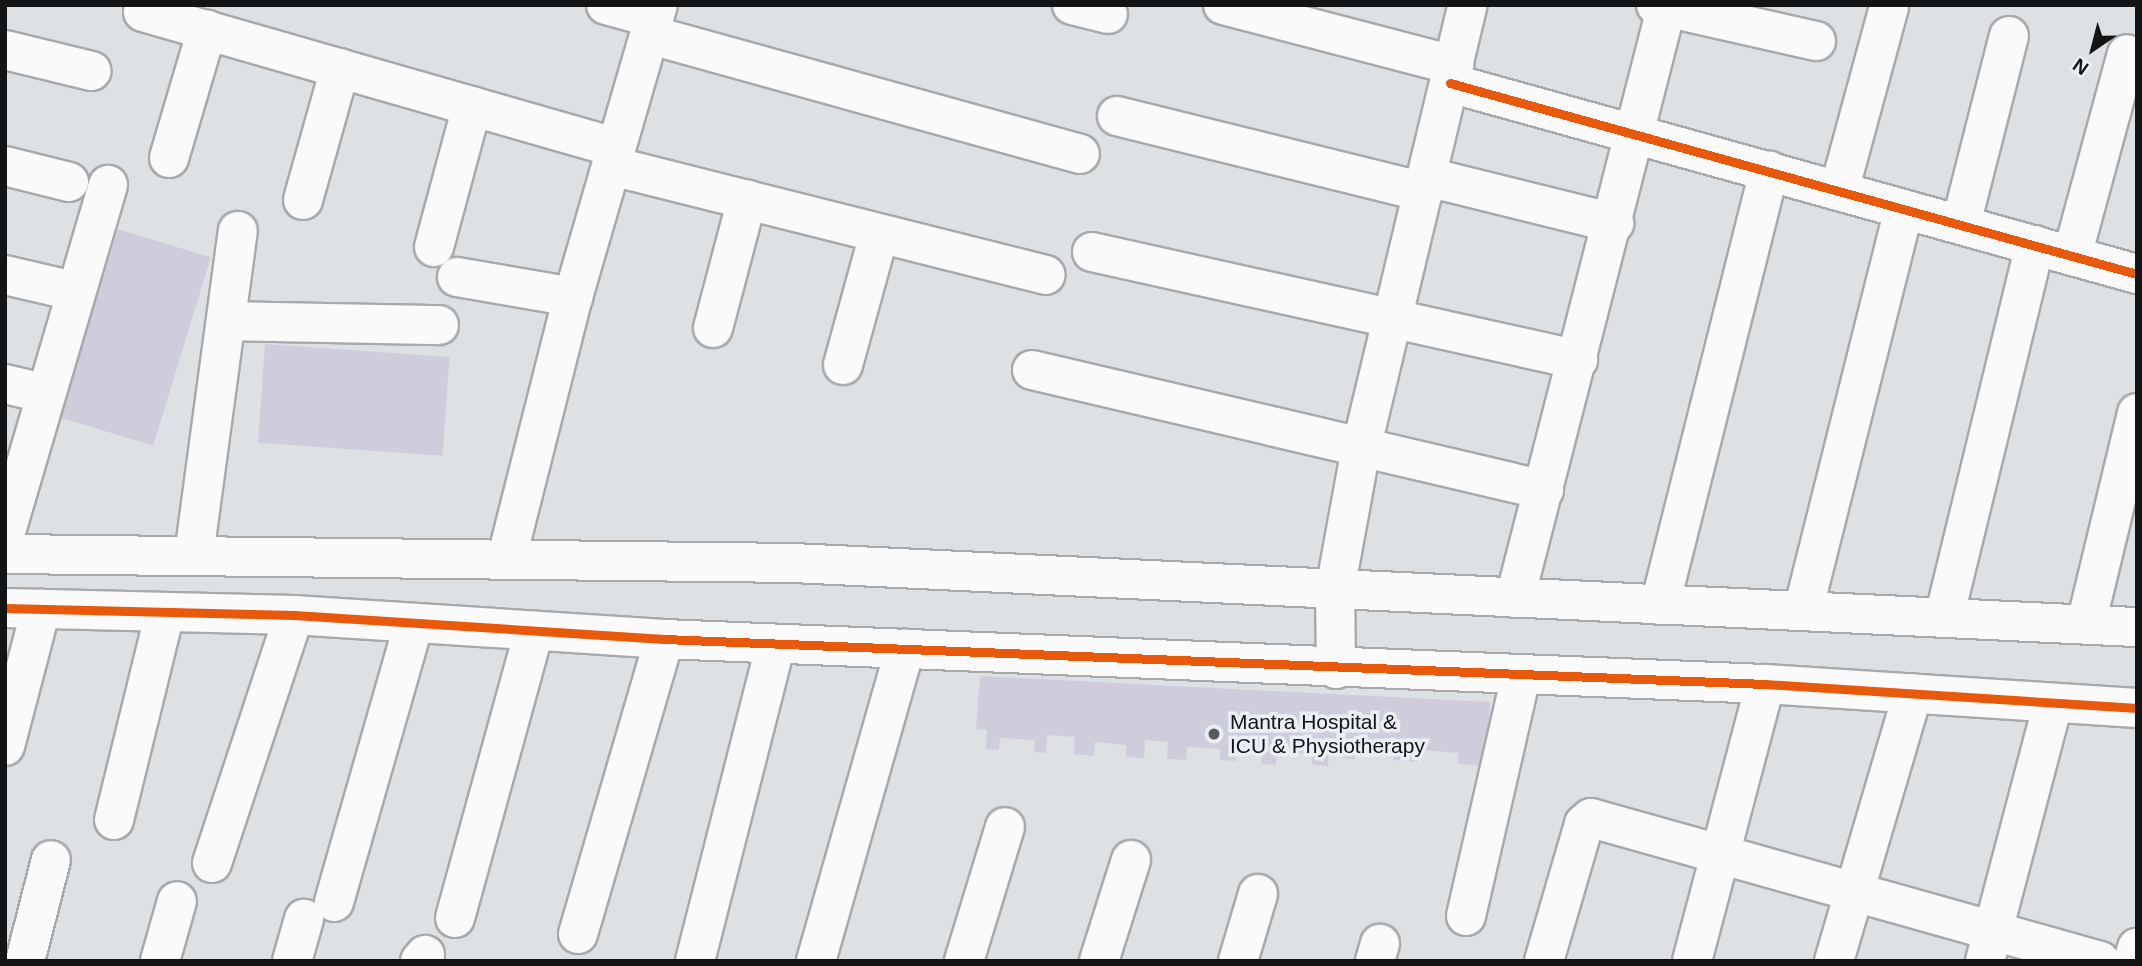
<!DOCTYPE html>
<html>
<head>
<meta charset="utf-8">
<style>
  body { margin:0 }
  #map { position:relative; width:2142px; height:966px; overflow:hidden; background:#dee1e4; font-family:Helvetica,sans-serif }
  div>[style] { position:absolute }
  .building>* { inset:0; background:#cfcddb; transform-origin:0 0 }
  .roads { filter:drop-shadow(2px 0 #a7a9ab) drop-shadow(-2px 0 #a7a9ab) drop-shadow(0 2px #a7a9ab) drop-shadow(0 -2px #a7a9ab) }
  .minor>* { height:38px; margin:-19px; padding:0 19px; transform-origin:19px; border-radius:19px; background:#fafafb }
  .cycleway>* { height:9px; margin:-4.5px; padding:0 4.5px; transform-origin:4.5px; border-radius:4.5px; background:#e8590c }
  .dots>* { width:19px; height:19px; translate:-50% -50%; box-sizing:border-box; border:4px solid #e9eff4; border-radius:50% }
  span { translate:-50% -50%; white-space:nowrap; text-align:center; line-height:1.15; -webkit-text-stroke:7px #e9eff4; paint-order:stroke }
  .poi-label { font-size:21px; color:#121416 }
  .left { translate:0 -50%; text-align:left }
  .frame { position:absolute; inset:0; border:7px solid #121416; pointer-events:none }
  .north { position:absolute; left:2058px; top:14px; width:70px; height:70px; -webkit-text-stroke:5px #e9eff4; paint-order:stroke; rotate:215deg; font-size:19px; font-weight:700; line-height:28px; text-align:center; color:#121416 }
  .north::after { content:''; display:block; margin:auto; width:24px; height:32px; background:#121416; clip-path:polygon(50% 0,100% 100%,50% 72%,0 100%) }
</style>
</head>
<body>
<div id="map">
  <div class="building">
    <i style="left:118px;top:229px;width:97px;height:197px;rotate:17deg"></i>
    <i style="left:265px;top:344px;width:185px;height:99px;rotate:4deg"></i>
    <i style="clip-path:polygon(980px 676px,1490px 702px,1487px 766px,1458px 764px,1459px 753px,1420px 750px,1419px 762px,1393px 760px,1394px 749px,1356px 746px,1355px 759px,1342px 758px,1343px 749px,1329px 748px,1328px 766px,1312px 765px,1312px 754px,1277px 752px,1276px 765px,1261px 764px,1262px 746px,1237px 744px,1236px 761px,1220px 760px,1220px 749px,1187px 747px,1186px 760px,1167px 759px,1168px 742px,1145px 740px,1144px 758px,1126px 757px,1126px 745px,1095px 742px,1094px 756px,1074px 754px,1075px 737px,1047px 735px,1046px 753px,1034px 752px,1035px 740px,1000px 738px,999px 750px,986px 749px,987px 730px,976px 729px)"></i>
  </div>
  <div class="roads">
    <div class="minor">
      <i style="left:606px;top:5px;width:50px;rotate:15.2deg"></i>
      <i style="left:1072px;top:5px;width:37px;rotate:14deg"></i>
      <i style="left:1223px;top:5px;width:239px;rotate:14.6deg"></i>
      <i style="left:1656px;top:5px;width:164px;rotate:12.7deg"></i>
      <i style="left:143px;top:12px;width:492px;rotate:16deg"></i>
      <i style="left:651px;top:35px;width:445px;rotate:15.5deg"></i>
      <i style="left:5px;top:50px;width:89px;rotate:13.6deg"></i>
      <i style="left:1450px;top:83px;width:713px;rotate:15.54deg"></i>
      <i style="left:1117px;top:116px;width:316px;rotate:13.9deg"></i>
      <i style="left:169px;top:158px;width:134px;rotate:-73.5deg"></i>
      <i style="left:5px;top:166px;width:66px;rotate:14deg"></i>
      <i style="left:612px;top:166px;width:447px;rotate:14.1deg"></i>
      <i style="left:1428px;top:177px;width:192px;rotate:13.9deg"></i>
      <i style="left:1839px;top:191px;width:191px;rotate:-74.8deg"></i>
      <i style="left:303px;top:200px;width:137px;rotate:-74.3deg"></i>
      <i style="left:1961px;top:224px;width:194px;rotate:-75.7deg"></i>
      <i style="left:434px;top:247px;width:146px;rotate:-74.9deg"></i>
      <i style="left:1092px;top:252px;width:498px;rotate:12.5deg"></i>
      <i style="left:2072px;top:256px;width:209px;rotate:-74.8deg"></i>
      <i style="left:5px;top:275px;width:53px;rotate:13deg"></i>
      <i style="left:457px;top:277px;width:118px;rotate:9.8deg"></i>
      <i style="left:228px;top:321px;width:211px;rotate:1.1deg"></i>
      <i style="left:713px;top:328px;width:133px;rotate:-75.2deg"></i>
      <i style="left:843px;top:365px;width:136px;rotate:-74.6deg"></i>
      <i style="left:1032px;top:370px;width:526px;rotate:13.19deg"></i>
      <i style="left:5px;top:384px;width:23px;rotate:13deg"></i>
      <i style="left:5px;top:535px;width:365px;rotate:-73.6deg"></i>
      <i style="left:5px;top:554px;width:788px;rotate:0.65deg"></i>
      <i style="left:793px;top:563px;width:1346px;rotate:2.73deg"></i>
      <i style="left:194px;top:555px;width:327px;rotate:-82.3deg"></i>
      <i style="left:507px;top:557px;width:268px;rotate:-75.8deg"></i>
      <i style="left:573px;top:297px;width:304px;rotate:-73.8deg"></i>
      <i style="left:1515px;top:598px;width:612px;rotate:-75.62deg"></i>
      <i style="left:1660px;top:605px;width:448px;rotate:-75.9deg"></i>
      <i style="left:5px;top:608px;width:289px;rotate:1.4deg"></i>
      <i style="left:294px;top:615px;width:371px;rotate:3.7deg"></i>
      <i style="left:664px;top:639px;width:1102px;rotate:2.34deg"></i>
      <i style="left:1765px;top:684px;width:373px;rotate:3.7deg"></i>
      <i style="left:1803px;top:611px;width:414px;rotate:-75.9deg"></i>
      <i style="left:1944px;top:618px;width:384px;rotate:-76.3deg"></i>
      <i style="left:2086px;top:624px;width:217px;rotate:-76.4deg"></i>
      <i style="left:1336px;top:669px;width:79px;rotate:-90.7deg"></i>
      <i style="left:1335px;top:590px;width:143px;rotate:-79.6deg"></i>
      <i style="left:1361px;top:449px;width:457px;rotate:-76.5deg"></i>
      <i style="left:5px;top:746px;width:142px;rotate:-75.3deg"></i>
      <i style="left:114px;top:820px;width:214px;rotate:-76.2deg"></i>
      <i style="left:212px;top:863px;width:261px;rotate:-71.7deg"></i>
      <i style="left:334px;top:902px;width:287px;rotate:-74deg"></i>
      <i style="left:1466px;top:916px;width:247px;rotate:-77.1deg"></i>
      <i style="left:455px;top:918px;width:298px;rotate:-74.6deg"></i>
      <i style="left:578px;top:934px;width:307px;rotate:-73.7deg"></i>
      <i style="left:25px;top:961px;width:104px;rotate:-75.6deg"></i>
      <i style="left:160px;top:961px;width:62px;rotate:-74.2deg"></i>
      <i style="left:292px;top:961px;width:44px;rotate:-74.1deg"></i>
      <i style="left:420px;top:961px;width:8px;rotate:-50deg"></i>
      <i style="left:695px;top:961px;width:327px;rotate:-75.7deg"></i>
      <i style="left:816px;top:961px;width:325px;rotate:-74.1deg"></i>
      <i style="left:964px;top:961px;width:140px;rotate:-73deg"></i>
      <i style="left:1099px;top:961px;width:106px;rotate:-72.4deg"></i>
      <i style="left:1238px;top:961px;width:70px;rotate:-73.4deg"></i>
      <i style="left:1375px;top:961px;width:18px;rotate:-74deg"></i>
      <i style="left:1544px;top:961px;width:143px;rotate:-73.7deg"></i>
      <i style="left:1584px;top:824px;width:9px;rotate:-41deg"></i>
      <i style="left:1591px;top:818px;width:529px;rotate:15.69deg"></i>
      <i style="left:1692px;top:961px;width:286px;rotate:-75.2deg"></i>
      <i style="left:1834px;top:961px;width:279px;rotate:-73.6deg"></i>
      <i style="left:1985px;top:961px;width:266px;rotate:-75.2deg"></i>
      <i style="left:2133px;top:961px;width:14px;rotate:-73deg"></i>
    </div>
  </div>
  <div class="cycleway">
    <i style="left:1450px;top:83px;width:713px;rotate:15.54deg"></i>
    <i style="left:5px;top:608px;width:289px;rotate:1.4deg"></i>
    <i style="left:294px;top:615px;width:371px;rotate:3.7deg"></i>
    <i style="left:664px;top:639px;width:1102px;rotate:2.34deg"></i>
    <i style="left:1765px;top:684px;width:373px;rotate:3.7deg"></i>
  </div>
  <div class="dots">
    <i style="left:1214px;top:734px;background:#595c5e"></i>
  </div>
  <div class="poi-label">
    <span class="left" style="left:1230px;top:734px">Mantra Hospital &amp;<br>ICU &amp; Physiotherapy</span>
  </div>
  <div class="frame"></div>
  <div class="north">N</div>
</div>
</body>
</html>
